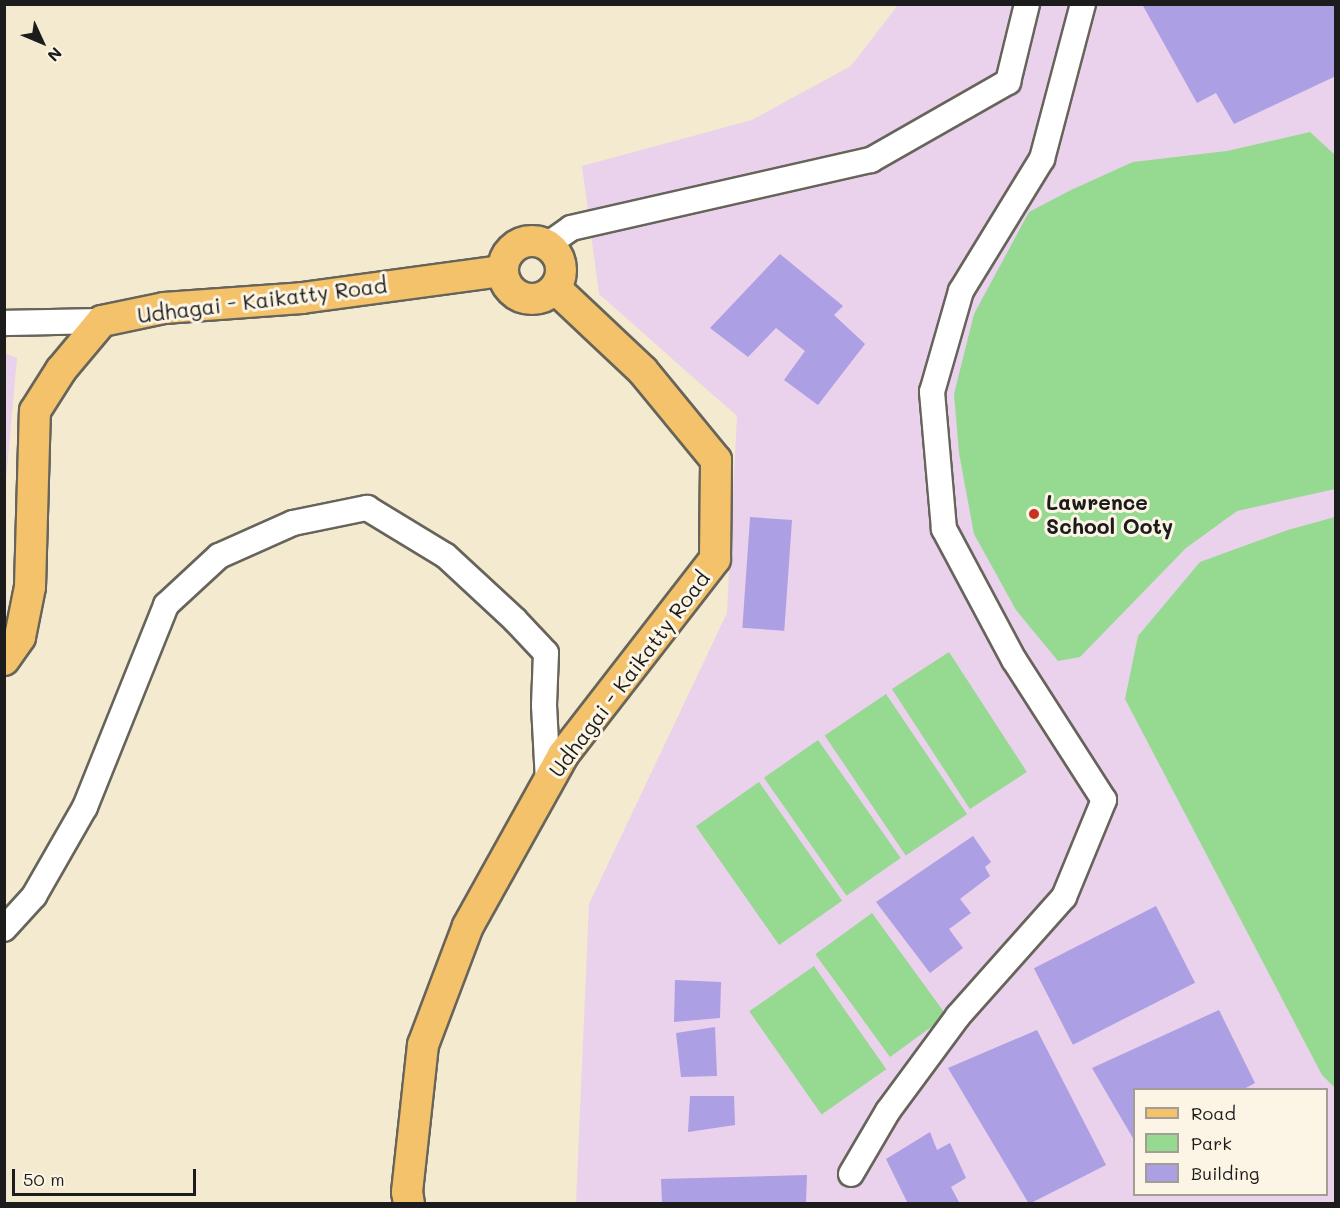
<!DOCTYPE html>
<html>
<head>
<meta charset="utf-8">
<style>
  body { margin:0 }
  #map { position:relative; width:1340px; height:1208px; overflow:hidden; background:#f3ead0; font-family:Mali,sans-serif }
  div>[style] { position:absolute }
  .built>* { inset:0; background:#ead1ec }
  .green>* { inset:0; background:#96d991; transform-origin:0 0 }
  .building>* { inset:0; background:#ac9fe3; transform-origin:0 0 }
  .roads { filter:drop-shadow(2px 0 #67645b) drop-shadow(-2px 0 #67645b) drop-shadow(0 2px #67645b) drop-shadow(0 -2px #67645b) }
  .minor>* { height:24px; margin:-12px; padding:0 12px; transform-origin:12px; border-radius:12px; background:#fff }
  .major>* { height:30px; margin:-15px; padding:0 15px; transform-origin:15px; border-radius:15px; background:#f3c26a }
  .major>.ring { margin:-15px; padding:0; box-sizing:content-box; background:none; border:30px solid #f3c26a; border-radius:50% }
  .dots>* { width:16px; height:16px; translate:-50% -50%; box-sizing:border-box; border:3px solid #fcf5e5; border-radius:50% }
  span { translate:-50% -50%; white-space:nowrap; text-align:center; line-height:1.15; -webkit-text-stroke:6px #fcf5e5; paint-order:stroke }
  .street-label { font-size:21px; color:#1c1c1c }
  .poi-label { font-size:21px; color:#1c1c1c; font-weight:700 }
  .left { translate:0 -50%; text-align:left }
  .frame { position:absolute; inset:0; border:6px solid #1c1c1c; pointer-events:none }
  .legend { position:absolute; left:1133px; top:1088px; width:195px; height:108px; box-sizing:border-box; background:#fcf5e5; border:2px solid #a29e95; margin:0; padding:8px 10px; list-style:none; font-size:18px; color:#1c1c1c }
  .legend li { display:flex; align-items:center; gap:12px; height:30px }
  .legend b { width:30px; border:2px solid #a29e95 }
  .north { position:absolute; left:12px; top:12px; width:60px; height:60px; -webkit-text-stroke:4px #fcf5e5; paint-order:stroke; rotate:134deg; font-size:16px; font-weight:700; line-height:24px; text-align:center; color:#1c1c1c }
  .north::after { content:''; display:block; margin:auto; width:21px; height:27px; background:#1c1c1c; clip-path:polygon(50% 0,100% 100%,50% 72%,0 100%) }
  .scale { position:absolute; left:12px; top:1169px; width:184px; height:27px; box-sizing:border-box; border:3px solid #1c1c1c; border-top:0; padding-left:8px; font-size:18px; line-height:21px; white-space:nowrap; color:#1c1c1c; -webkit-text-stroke:4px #fcf5e5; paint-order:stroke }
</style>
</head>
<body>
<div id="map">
  <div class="built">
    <i style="clip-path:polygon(evenodd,898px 5px,1335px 5px,1335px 1203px,576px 1204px,589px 904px,727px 613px,737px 416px,599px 294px,582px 166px,752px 120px,851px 66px,898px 5px,1134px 1090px,1326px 1090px,1326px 1194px,1134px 1194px,1134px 1090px)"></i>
    <i style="clip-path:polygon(5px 353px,17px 358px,5px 492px)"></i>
  </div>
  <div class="green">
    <i style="clip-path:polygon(1310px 132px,1335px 155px,1335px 489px,1237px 511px,1186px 548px,1080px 657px,1058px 661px,1016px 610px,974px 534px,959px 453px,954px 394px,974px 314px,1029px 212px,1071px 190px,1133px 162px,1227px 151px)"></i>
    <i style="clip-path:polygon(1335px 517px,1336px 517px,1335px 1088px,1322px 1075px,1125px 699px,1138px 636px,1200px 562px,1288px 530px)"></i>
    <i style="left:949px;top:652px;width:143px;height:68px;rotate:57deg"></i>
    <i style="left:886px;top:694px;width:145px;height:74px;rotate:56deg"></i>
    <i style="left:818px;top:740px;width:144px;height:66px;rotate:55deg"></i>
    <i style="left:759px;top:782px;width:145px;height:77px;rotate:55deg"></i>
    <i style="left:872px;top:913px;width:127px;height:70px;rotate:54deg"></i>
    <i style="left:814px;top:966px;width:126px;height:79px;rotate:55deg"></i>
  </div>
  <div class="building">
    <i style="clip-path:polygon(1142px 4px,1336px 4px,1336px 76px,1234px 124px,1216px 93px,1197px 103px)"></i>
    <i style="clip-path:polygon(780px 254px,843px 306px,834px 315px,865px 344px,818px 405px,784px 380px,805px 351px,776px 328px,748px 357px,710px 328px)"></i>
    <i style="left:792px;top:520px;width:111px;height:42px;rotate:94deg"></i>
    <i style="clip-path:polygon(973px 836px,991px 862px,985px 867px,990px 876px,960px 899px,971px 913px,949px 929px,963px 948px,930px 973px,876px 902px)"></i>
    <i style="left:1156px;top:906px;width:86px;height:137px;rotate:63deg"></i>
    <i style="clip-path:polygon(675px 980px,721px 982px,720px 1018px,674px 1022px)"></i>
    <i style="clip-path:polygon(1219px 1010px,1255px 1083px,1242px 1090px,1134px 1090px,1134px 1140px,1092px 1068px)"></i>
    <i style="clip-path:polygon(715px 1027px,717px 1076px,681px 1077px,676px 1033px)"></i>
    <i style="clip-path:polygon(1037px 1030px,1106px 1165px,1029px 1204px,948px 1068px)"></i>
    <i style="clip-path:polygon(690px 1096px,734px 1096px,735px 1125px,688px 1132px)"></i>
    <i style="clip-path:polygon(930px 1132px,937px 1150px,950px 1143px,966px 1178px,951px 1187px,960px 1204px,908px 1204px,886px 1159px)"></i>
    <i style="clip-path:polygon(807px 1175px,806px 1204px,662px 1204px,661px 1179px)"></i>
  </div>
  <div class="roads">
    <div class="minor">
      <i style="left:547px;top:245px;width:29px;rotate:-35deg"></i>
      <i style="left:571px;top:228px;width:308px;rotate:-12.8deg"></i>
      <i style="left:871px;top:160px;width:158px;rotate:-29.7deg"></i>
      <i style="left:1008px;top:82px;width:80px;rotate:-76.3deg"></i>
      <i style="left:4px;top:323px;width:98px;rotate:-1.2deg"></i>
      <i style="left:4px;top:929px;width:45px;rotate:-47.7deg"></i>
      <i style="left:34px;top:896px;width:103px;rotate:-60.2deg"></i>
      <i style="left:85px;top:807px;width:218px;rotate:-68.1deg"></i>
      <i style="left:166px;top:605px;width:72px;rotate:-42.8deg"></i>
      <i style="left:219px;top:556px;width:81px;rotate:-24deg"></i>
      <i style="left:293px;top:523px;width:76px;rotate:-11.5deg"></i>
      <i style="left:367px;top:508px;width:92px;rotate:31.3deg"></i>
      <i style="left:446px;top:556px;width:94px;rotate:42.8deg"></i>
      <i style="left:515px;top:620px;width:45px;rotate:46.8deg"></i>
      <i style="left:546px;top:653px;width:52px;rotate:92.2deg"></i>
      <i style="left:544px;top:705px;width:77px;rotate:87deg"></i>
      <i style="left:851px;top:1174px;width:73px;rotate:-59.6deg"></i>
      <i style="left:888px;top:1111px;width:118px;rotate:-53.6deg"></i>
      <i style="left:958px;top:1016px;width:159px;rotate:-48.3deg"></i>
      <i style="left:1064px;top:897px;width:105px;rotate:-67.6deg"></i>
      <i style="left:1104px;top:800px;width:166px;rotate:-122.7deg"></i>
      <i style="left:1014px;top:660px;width:149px;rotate:-118.1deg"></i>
      <i style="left:944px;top:529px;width:138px;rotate:-95deg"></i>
      <i style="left:932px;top:392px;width:105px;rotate:-74deg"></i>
      <i style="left:961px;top:291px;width:155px;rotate:-58.5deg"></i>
      <i style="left:1042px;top:159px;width:160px;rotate:-75.2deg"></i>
    </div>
    <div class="major">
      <i class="ring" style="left:503px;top:241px;width:28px;height:28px"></i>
      <i style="left:4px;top:660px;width:28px;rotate:-55deg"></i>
      <i style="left:20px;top:637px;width:51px;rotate:-78.7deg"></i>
      <i style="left:30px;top:587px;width:176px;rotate:-88.4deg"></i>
      <i style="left:35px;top:411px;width:49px;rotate:-57.6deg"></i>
      <i style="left:61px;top:370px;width:64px;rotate:-50.1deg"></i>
      <i style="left:102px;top:321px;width:63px;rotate:-11.8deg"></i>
      <i style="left:164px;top:308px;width:138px;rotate:-4.1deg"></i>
      <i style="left:302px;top:298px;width:202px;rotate:-7.7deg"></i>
      <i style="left:409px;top:1204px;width:12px;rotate:-99deg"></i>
      <i style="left:407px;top:1192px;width:148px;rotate:-83.8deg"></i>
      <i style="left:423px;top:1045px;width:127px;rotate:-69.3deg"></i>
      <i style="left:468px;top:926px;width:196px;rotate:-60.9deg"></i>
      <i style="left:563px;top:755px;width:248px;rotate:-52.2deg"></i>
      <i style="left:715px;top:559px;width:99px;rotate:-89.4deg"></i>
      <i style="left:716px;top:460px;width:115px;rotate:-129.4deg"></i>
      <i style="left:643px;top:371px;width:121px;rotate:-136.7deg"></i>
    </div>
  </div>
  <div class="dots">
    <i style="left:1034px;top:514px;background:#c8321e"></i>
  </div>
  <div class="street-label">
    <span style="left:262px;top:300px;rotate:-7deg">Udhagai - Kaikatty Road</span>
    <span style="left:629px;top:674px;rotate:-53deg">Udhagai - Kaikatty Road</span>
  </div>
  <div class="poi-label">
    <span class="left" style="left:1046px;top:514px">Lawrence<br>School Ooty</span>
  </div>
  <div class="frame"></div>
  <ul class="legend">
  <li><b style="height:8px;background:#f3c26a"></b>Road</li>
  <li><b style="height:16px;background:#96d991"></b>Park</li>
  <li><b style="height:16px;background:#ac9fe3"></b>Building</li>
  </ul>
  <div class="north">N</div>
  <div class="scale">50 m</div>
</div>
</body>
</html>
